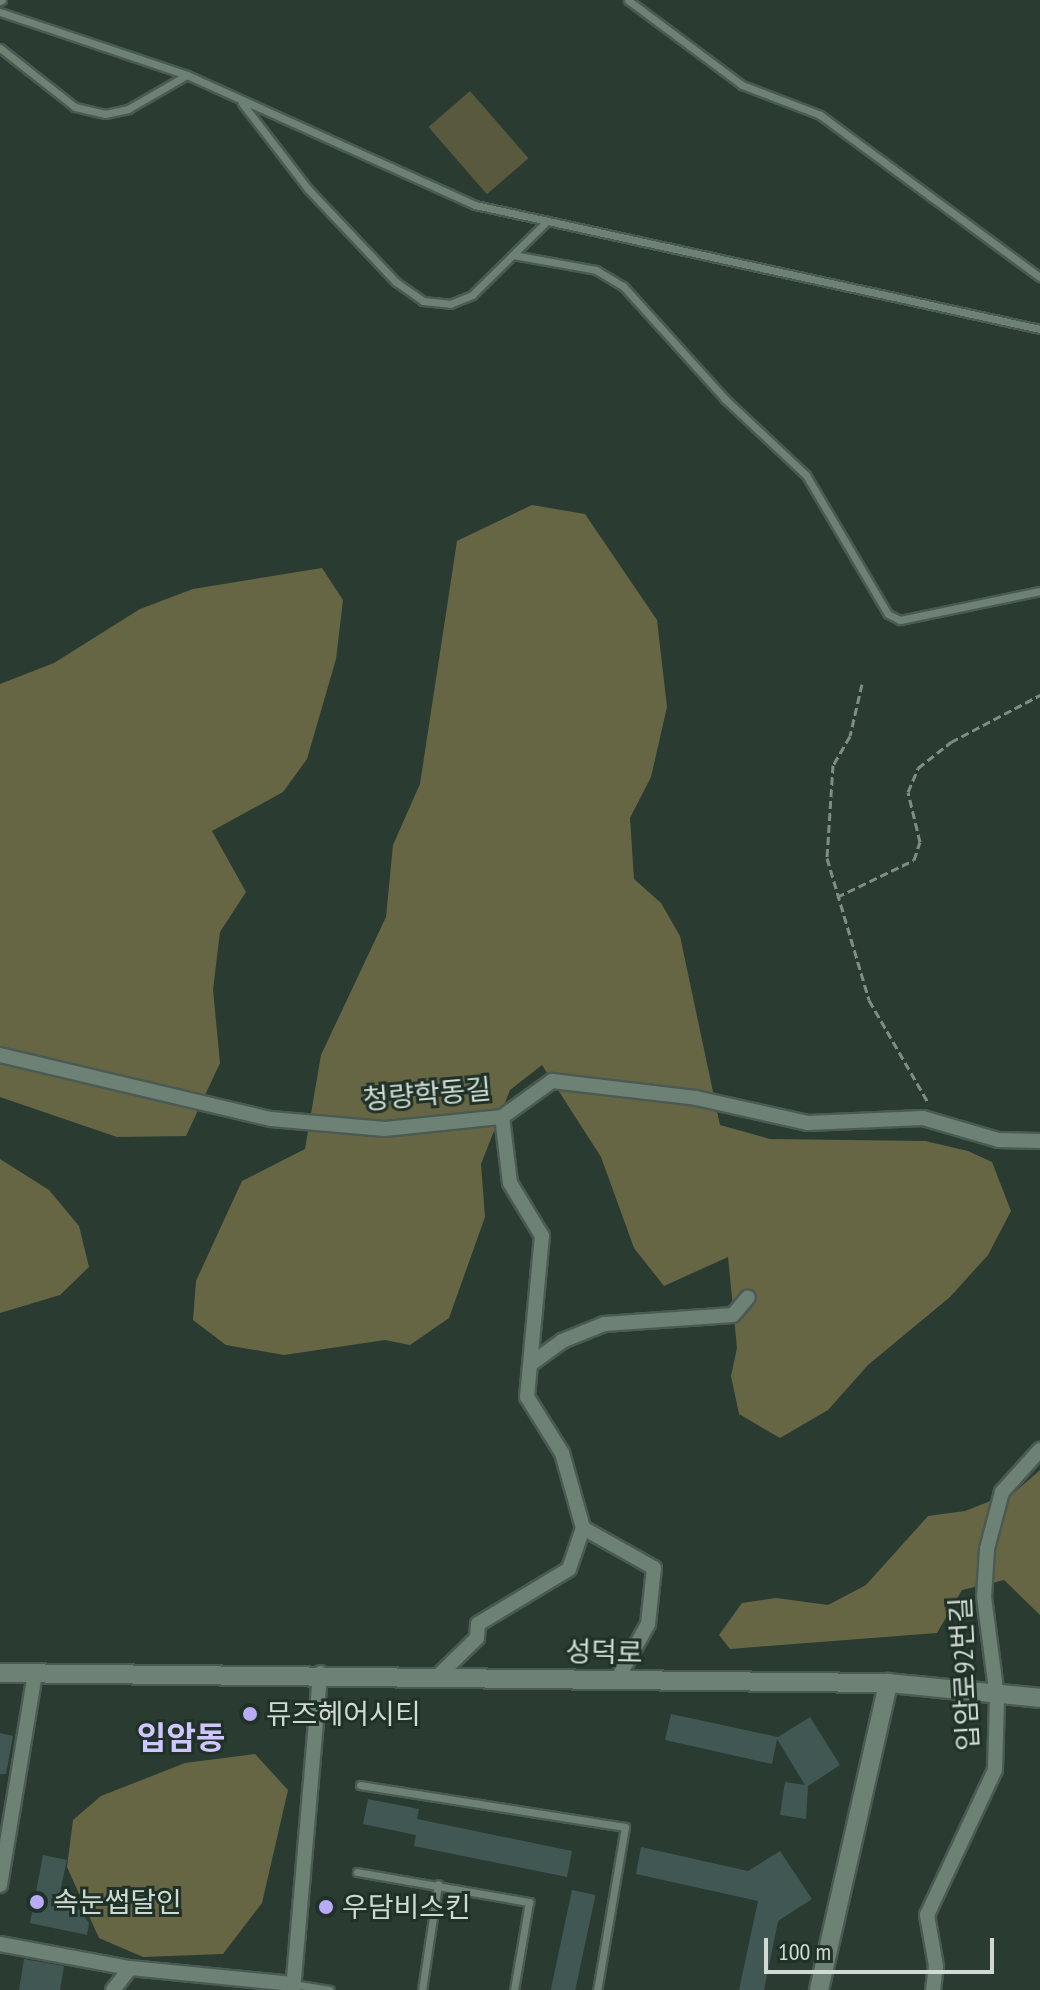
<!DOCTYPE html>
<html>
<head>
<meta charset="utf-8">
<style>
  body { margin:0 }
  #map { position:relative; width:1040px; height:1990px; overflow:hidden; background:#2a3c32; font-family:"PT Sans Narrow","Noto Sans KR",sans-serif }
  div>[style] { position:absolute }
  .green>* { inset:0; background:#59593d; transform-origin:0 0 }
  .forest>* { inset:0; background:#666645 }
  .building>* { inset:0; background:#405754; transform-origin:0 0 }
  .path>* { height:3px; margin-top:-1.5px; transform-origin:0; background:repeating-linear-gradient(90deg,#7f8d85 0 8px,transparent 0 12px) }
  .roads { filter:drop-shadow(2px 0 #4b5a52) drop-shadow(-2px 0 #4b5a52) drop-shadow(0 2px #4b5a52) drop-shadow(0 -2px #4b5a52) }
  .service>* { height:7px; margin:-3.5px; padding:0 3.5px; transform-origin:3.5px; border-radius:3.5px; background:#6d8175 }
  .minor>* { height:14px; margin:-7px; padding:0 7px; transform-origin:7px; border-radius:7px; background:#6d8175 }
  .tertiary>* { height:18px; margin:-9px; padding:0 9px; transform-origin:9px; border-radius:9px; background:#6d8175 }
  .dots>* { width:22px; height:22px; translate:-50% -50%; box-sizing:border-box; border:4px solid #203228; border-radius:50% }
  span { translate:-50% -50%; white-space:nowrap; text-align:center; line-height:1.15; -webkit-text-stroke:6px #203228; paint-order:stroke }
  .street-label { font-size:28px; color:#cfdad4 }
  .poi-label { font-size:28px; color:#cfdad4 }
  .left { translate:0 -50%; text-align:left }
  .quarter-label { font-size:32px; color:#cfc5ff; font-weight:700 }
  .scale { position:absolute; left:764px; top:1938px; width:230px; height:36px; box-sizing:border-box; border:4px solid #cfdad4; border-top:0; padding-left:10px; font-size:24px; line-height:28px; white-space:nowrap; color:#cfdad4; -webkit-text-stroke:6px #203228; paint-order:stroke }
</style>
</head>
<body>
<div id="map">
  <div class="green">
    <i style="left:470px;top:91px;width:89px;height:55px;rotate:49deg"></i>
  </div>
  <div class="forest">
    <i style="clip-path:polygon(532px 505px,585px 514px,657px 620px,667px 707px,651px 777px,630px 818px,634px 879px,661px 903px,680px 936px,720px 1125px,770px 1139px,925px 1141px,968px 1151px,992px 1162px,1011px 1211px,988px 1255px,950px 1297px,868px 1365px,828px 1410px,780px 1438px,739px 1414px,731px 1376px,737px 1348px,728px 1257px,664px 1286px,634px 1248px,601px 1157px,542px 1065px,510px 1090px,481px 1164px,485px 1217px,449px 1318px,410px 1345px,385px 1340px,284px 1355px,226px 1345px,193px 1320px,196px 1281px,242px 1181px,305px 1149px,321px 1055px,386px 917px,393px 845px,420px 784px,457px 541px)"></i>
    <i style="clip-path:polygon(322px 568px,343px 600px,336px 659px,307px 759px,283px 792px,212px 831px,246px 892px,220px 932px,213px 990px,220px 1063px,186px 1136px,117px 1137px,0 1097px,0 684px,54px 663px,140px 609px,193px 589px)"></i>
    <i style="clip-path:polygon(0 1159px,49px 1190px,79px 1226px,89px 1267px,60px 1295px,0 1313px)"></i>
    <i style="clip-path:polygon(1040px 1470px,1040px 1615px,1004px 1580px,962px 1590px,937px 1633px,730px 1649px,719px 1635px,742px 1603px,776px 1598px,828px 1605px,866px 1585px,928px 1516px,965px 1511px,1016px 1491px)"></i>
    <i style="clip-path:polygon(255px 1754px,288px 1790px,262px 1903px,223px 1954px,143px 1957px,99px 1938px,67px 1867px,73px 1820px,101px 1796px,185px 1763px)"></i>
  </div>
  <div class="building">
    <i style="clip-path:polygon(671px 1714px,778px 1737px,810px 1717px,840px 1765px,808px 1786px,806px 1819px,780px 1815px,785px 1782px,805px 1785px,777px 1739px,772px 1764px,665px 1740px)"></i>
    <i style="clip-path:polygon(0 1733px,13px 1736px,6px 1774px,0 1774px)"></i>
    <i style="clip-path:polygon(368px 1799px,419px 1809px,417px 1819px,572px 1851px,567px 1877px,414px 1846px,416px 1835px,363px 1824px)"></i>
    <i style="clip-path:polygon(641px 1847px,748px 1871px,780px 1851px,812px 1899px,778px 1921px,764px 1990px,739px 1990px,758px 1901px,636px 1874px)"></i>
    <i style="clip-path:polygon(43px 1855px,67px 1860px,57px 1906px,80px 1910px,89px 1923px,87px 1935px,30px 1923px)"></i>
    <i style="left:572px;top:1890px;width:24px;height:102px;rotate:12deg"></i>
    <i style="clip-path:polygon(24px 1959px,64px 1966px,60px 1990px,19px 1990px)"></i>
  </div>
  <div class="path">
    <i style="left:862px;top:684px;width:53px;rotate:103deg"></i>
    <i style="left:850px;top:736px;width:34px;rotate:120deg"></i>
    <i style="left:833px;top:765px;width:93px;rotate:93.7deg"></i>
    <i style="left:827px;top:858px;width:148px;rotate:73.5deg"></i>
    <i style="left:869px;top:1000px;width:120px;rotate:60deg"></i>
    <i style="left:837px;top:897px;width:85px;rotate:-25.7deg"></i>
    <i style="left:914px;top:860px;width:19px;rotate:-72deg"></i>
    <i style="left:920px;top:842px;width:51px;rotate:-103.5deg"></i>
    <i style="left:908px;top:792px;width:26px;rotate:-67deg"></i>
    <i style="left:918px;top:768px;width:42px;rotate:-38.2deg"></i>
    <i style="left:951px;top:742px;width:101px;rotate:-27.8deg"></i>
  </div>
  <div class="roads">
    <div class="service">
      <i style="left:628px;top:0;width:142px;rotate:36.7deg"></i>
      <i style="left:742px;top:85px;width:84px;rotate:21deg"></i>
      <i style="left:820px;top:115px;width:273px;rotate:36.4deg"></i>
      <i style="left:0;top:1px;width:2px;rotate:-27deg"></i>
      <i style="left:0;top:12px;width:197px;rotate:18.6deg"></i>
      <i style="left:187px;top:75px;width:316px;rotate:24.3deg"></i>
      <i style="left:475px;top:205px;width:578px;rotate:12.38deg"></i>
      <i style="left:0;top:48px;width:95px;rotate:38.2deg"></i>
      <i style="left:75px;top:107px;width:31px;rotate:13deg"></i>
      <i style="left:105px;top:114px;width:24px;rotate:-12deg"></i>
      <i style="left:128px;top:109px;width:68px;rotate:-30deg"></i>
      <i style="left:242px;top:103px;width:108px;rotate:52.5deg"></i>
      <i style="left:308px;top:189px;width:128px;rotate:46.6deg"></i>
      <i style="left:396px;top:282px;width:33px;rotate:35deg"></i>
      <i style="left:423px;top:301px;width:27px;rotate:6deg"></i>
      <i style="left:450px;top:304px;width:24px;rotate:-22deg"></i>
      <i style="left:472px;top:295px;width:105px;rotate:-44.6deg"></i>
      <i style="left:513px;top:255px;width:84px;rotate:10.2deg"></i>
      <i style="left:596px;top:270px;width:31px;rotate:31deg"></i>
      <i style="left:623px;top:286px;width:152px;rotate:47.9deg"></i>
      <i style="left:725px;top:399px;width:111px;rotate:43.2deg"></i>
      <i style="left:806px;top:475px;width:161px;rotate:59.5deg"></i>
      <i style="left:888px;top:614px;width:13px;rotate:27deg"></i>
      <i style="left:900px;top:620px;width:143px;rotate:-11.7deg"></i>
      <i style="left:360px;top:1785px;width:268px;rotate:9deg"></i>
      <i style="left:625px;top:1827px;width:165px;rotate:99.7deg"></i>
      <i style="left:357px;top:1872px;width:175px;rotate:9.9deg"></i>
      <i style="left:529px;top:1902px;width:89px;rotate:99.7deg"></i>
      <i style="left:293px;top:1984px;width:37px;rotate:9deg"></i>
      <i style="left:422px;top:1990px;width:107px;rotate:-81.4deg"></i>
    </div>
    <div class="minor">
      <i style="left:0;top:1055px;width:278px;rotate:13.3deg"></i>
      <i style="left:271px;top:1119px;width:114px;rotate:5deg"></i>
      <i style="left:385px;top:1129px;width:118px;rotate:-5.9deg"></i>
      <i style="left:502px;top:1117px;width:62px;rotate:-35.8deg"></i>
      <i style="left:552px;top:1081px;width:145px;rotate:6.7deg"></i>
      <i style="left:696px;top:1098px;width:115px;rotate:12.6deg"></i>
      <i style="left:808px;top:1123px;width:115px;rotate:-2.5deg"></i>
      <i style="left:923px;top:1118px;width:78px;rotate:16.3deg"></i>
      <i style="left:998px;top:1140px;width:42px;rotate:1.4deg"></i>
      <i style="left:532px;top:1363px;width:37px;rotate:-36deg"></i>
      <i style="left:562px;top:1341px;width:45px;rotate:-22deg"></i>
      <i style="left:604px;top:1324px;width:129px;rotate:-4deg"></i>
      <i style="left:733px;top:1315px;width:23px;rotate:-50deg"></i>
      <i style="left:583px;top:1528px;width:81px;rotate:29.4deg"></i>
      <i style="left:654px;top:1568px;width:56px;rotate:96.1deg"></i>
      <i style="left:648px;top:1624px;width:64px;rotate:119deg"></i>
      <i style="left:439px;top:1675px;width:53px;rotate:-44.2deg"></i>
      <i style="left:477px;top:1638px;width:14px;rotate:-86deg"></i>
      <i style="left:478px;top:1624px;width:106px;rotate:-31.1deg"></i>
      <i style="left:569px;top:1569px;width:43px;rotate:-71.1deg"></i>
      <i style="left:583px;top:1528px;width:78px;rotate:-105.6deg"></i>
      <i style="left:562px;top:1453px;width:66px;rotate:-122deg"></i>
      <i style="left:527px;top:1397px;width:162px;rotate:-84.7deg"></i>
      <i style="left:542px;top:1236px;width:62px;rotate:-121.1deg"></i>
      <i style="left:510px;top:1183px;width:66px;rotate:-96.9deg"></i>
      <i style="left:0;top:1885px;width:215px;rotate:-80.6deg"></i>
      <i style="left:0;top:1944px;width:132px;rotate:10.5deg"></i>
      <i style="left:130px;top:1968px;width:164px;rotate:5.6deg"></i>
      <i style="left:113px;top:1990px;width:28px;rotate:-52deg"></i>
      <i style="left:293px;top:1990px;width:318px;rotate:-85.1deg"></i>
      <i style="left:933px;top:1990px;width:24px;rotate:-83deg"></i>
      <i style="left:936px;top:1966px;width:52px;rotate:-100deg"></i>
      <i style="left:927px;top:1915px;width:160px;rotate:-64.9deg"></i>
      <i style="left:995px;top:1770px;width:73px;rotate:-88.4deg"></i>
      <i style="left:997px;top:1697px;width:101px;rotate:-97.4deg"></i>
      <i style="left:984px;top:1597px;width:48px;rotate:-86.4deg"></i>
      <i style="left:987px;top:1549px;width:59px;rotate:-75.3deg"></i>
      <i style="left:1002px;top:1492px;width:57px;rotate:-47.9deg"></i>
    </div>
    <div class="tertiary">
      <i style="left:0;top:1673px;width:888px;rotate:0.65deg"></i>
      <i style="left:888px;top:1683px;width:153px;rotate:5.6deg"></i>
      <i style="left:819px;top:1990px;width:315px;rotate:-77.3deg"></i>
    </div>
  </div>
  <div class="dots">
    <i style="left:250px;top:1714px;background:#b9abf7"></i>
    <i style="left:37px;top:1902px;background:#b9abf7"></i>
    <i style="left:326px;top:1907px;background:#b9abf7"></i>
  </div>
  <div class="street-label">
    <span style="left:427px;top:1094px;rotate:-5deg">청량학동길</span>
    <span style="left:604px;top:1652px;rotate:1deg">성덕로</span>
    <span style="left:964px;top:1674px;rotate:-93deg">입암로92번길</span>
  </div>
  <div class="poi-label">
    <span class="left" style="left:266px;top:1714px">뮤즈헤어시티</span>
    <span class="left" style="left:53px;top:1902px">속눈썹달인</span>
    <span class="left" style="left:342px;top:1907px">우담비스킨</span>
  </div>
  <div class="quarter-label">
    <span style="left:181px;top:1737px">입암동</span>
  </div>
  <div class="scale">100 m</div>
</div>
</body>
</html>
